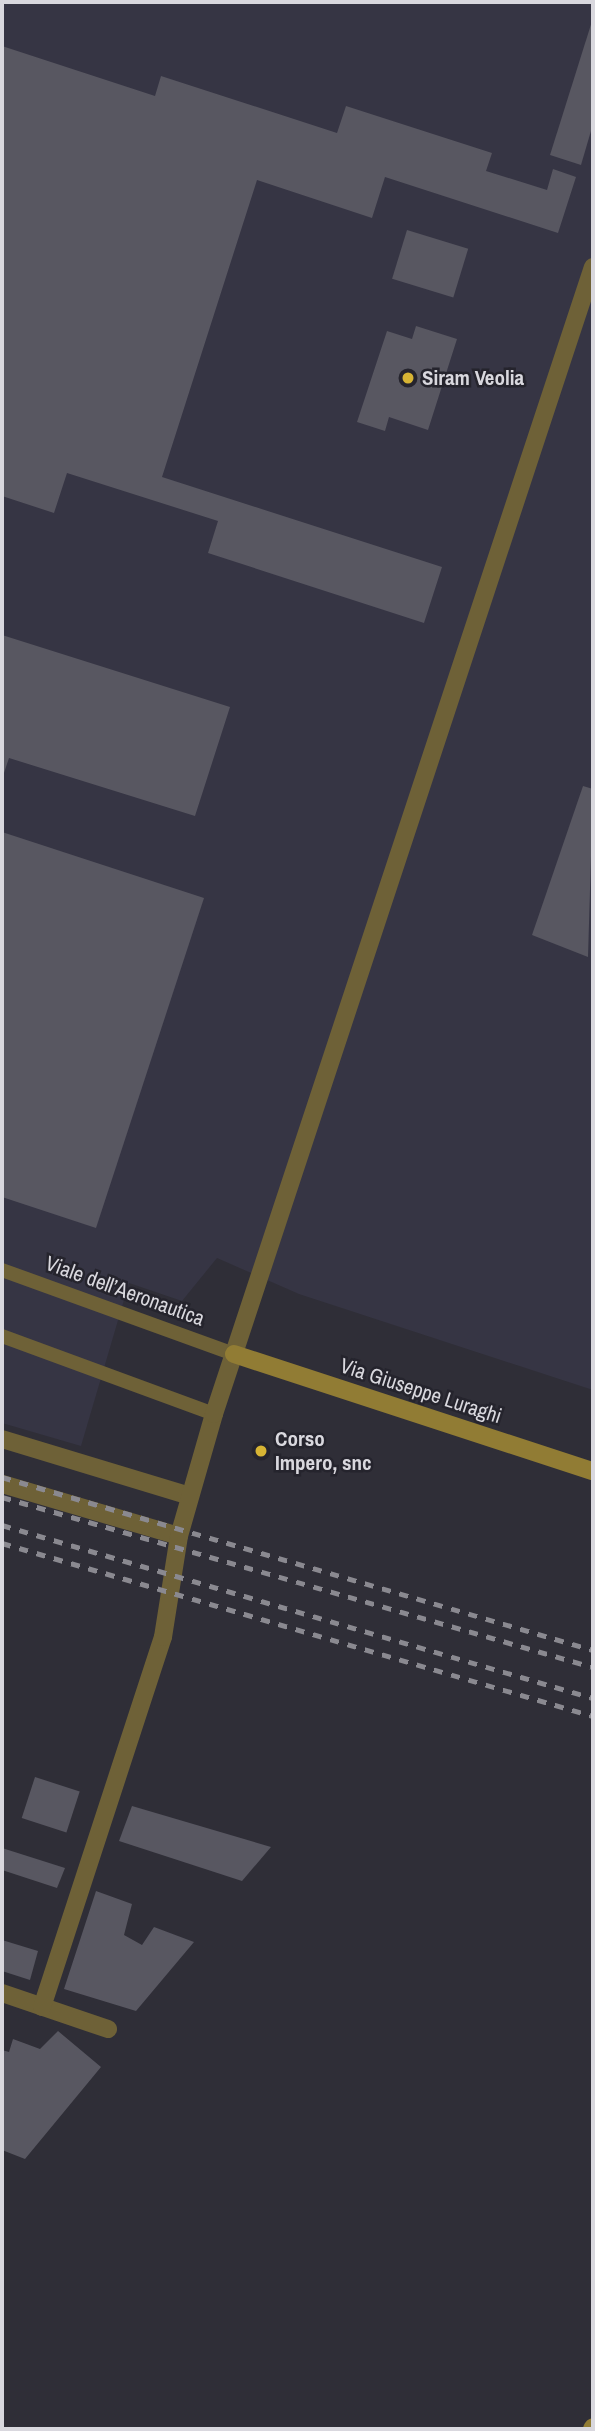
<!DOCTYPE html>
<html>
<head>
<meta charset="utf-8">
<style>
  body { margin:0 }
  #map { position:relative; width:595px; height:2431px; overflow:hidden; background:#2f2e37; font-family:"Archivo Narrow",sans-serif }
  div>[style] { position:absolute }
  .built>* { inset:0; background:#363544 }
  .building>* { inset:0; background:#585761; transform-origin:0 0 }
  .lane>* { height:14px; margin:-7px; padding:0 7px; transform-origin:7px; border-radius:7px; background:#6e6137 }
  .street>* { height:18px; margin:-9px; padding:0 9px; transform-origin:9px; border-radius:9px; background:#6e6137 }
  .secondary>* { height:18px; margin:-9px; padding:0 9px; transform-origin:9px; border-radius:9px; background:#917c34 }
  .rail>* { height:5px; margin-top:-2.5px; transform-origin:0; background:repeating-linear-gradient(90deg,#8a8990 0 9px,transparent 0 18px) }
  .dots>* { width:19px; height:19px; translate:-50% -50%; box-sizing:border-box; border:4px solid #25242d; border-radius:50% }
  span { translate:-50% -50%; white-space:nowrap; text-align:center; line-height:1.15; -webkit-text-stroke:5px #25242d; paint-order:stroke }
  .poi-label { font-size:21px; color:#d9d8de; font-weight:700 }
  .left { translate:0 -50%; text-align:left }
  .street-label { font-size:21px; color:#d9d8de }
  .frame { position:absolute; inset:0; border:4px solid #d9d8de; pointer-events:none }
</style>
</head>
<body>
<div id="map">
  <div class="built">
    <i style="clip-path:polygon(2px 2px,593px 2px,593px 1390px,299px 1294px,217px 1258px,182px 1301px,129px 1283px,81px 1446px,2px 1423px)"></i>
  </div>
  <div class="building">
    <i style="clip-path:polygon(593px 18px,593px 124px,581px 165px,550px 155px)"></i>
    <i style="clip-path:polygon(2px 46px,155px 96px,161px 76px,337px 133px,346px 106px,492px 153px,486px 171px,547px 190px,553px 169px,576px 177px,558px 233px,385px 177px,372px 218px,257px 180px,162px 477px,442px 567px,424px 623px,208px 553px,218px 521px,67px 473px,54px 513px,2px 496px)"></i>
    <i style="left:407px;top:230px;width:64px;height:51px;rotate:17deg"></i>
    <i style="clip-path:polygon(416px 326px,457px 339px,428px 430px,389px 417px,385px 431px,357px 422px,387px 331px,412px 339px)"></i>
    <i style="clip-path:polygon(2px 635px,230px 707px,195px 816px,9px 758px,2px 779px)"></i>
    <i style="clip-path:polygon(583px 786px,593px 789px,588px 957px,532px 935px)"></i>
    <i style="clip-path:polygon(2px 832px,204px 898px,96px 1228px,2px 1197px)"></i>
    <i style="left:35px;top:1777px;width:47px;height:43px;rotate:18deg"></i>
    <i style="clip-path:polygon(132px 1806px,271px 1847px,242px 1881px,119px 1841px)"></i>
    <i style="clip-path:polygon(2px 1848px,65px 1868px,57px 1888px,2px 1870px)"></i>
    <i style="clip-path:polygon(96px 1891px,132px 1904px,124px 1935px,142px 1945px,154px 1927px,194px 1942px,136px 2011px,64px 1989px)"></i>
    <i style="clip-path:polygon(2px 1940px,38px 1951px,30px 1980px,2px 1971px)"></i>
    <i style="clip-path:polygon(58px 2031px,101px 2067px,25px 2159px,2px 2150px,2px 2050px,9px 2052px,13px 2039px,40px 2049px)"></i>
  </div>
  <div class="lane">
    <i style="left:2px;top:1270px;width:247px;rotate:19.9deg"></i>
    <i style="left:2px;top:1336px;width:226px;rotate:20.2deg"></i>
  </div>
  <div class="street">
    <i style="left:2px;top:1439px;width:196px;rotate:16.9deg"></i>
    <i style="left:2px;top:1484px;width:184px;rotate:16.4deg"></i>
    <i style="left:2px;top:1993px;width:112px;rotate:18.8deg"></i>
    <i style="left:42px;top:2007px;width:389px;rotate:-71.9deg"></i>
    <i style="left:163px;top:1637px;width:102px;rotate:-81deg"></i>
    <i style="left:179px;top:1536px;width:127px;rotate:-74deg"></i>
    <i style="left:214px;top:1414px;width:1208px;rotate:-71.72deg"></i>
  </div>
  <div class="secondary">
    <i style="left:234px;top:1354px;width:378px;rotate:18.1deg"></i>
    <i style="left:592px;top:2429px;width:2px;rotate:-63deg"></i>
  </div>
  <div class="rail">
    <i style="left:2px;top:1477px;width:616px;rotate:16.32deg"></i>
    <i style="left:2px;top:1497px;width:615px;rotate:16.05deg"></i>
    <i style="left:2px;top:1525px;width:616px;rotate:16.32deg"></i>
    <i style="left:2px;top:1543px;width:616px;rotate:16.32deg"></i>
  </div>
  <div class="dots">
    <i style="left:408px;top:378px;background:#d7b434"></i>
    <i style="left:261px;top:1451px;background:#d7b434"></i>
  </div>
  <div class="poi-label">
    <span class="left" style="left:422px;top:378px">Siram Veolia</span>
    <span class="left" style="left:275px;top:1451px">Corso<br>Impero, snc</span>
  </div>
  <div class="street-label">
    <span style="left:125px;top:1291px;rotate:20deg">Viale dell’Aeronautica</span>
    <span style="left:421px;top:1391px;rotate:18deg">Via Giuseppe Luraghi</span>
  </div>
  <div class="frame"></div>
</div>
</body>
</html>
